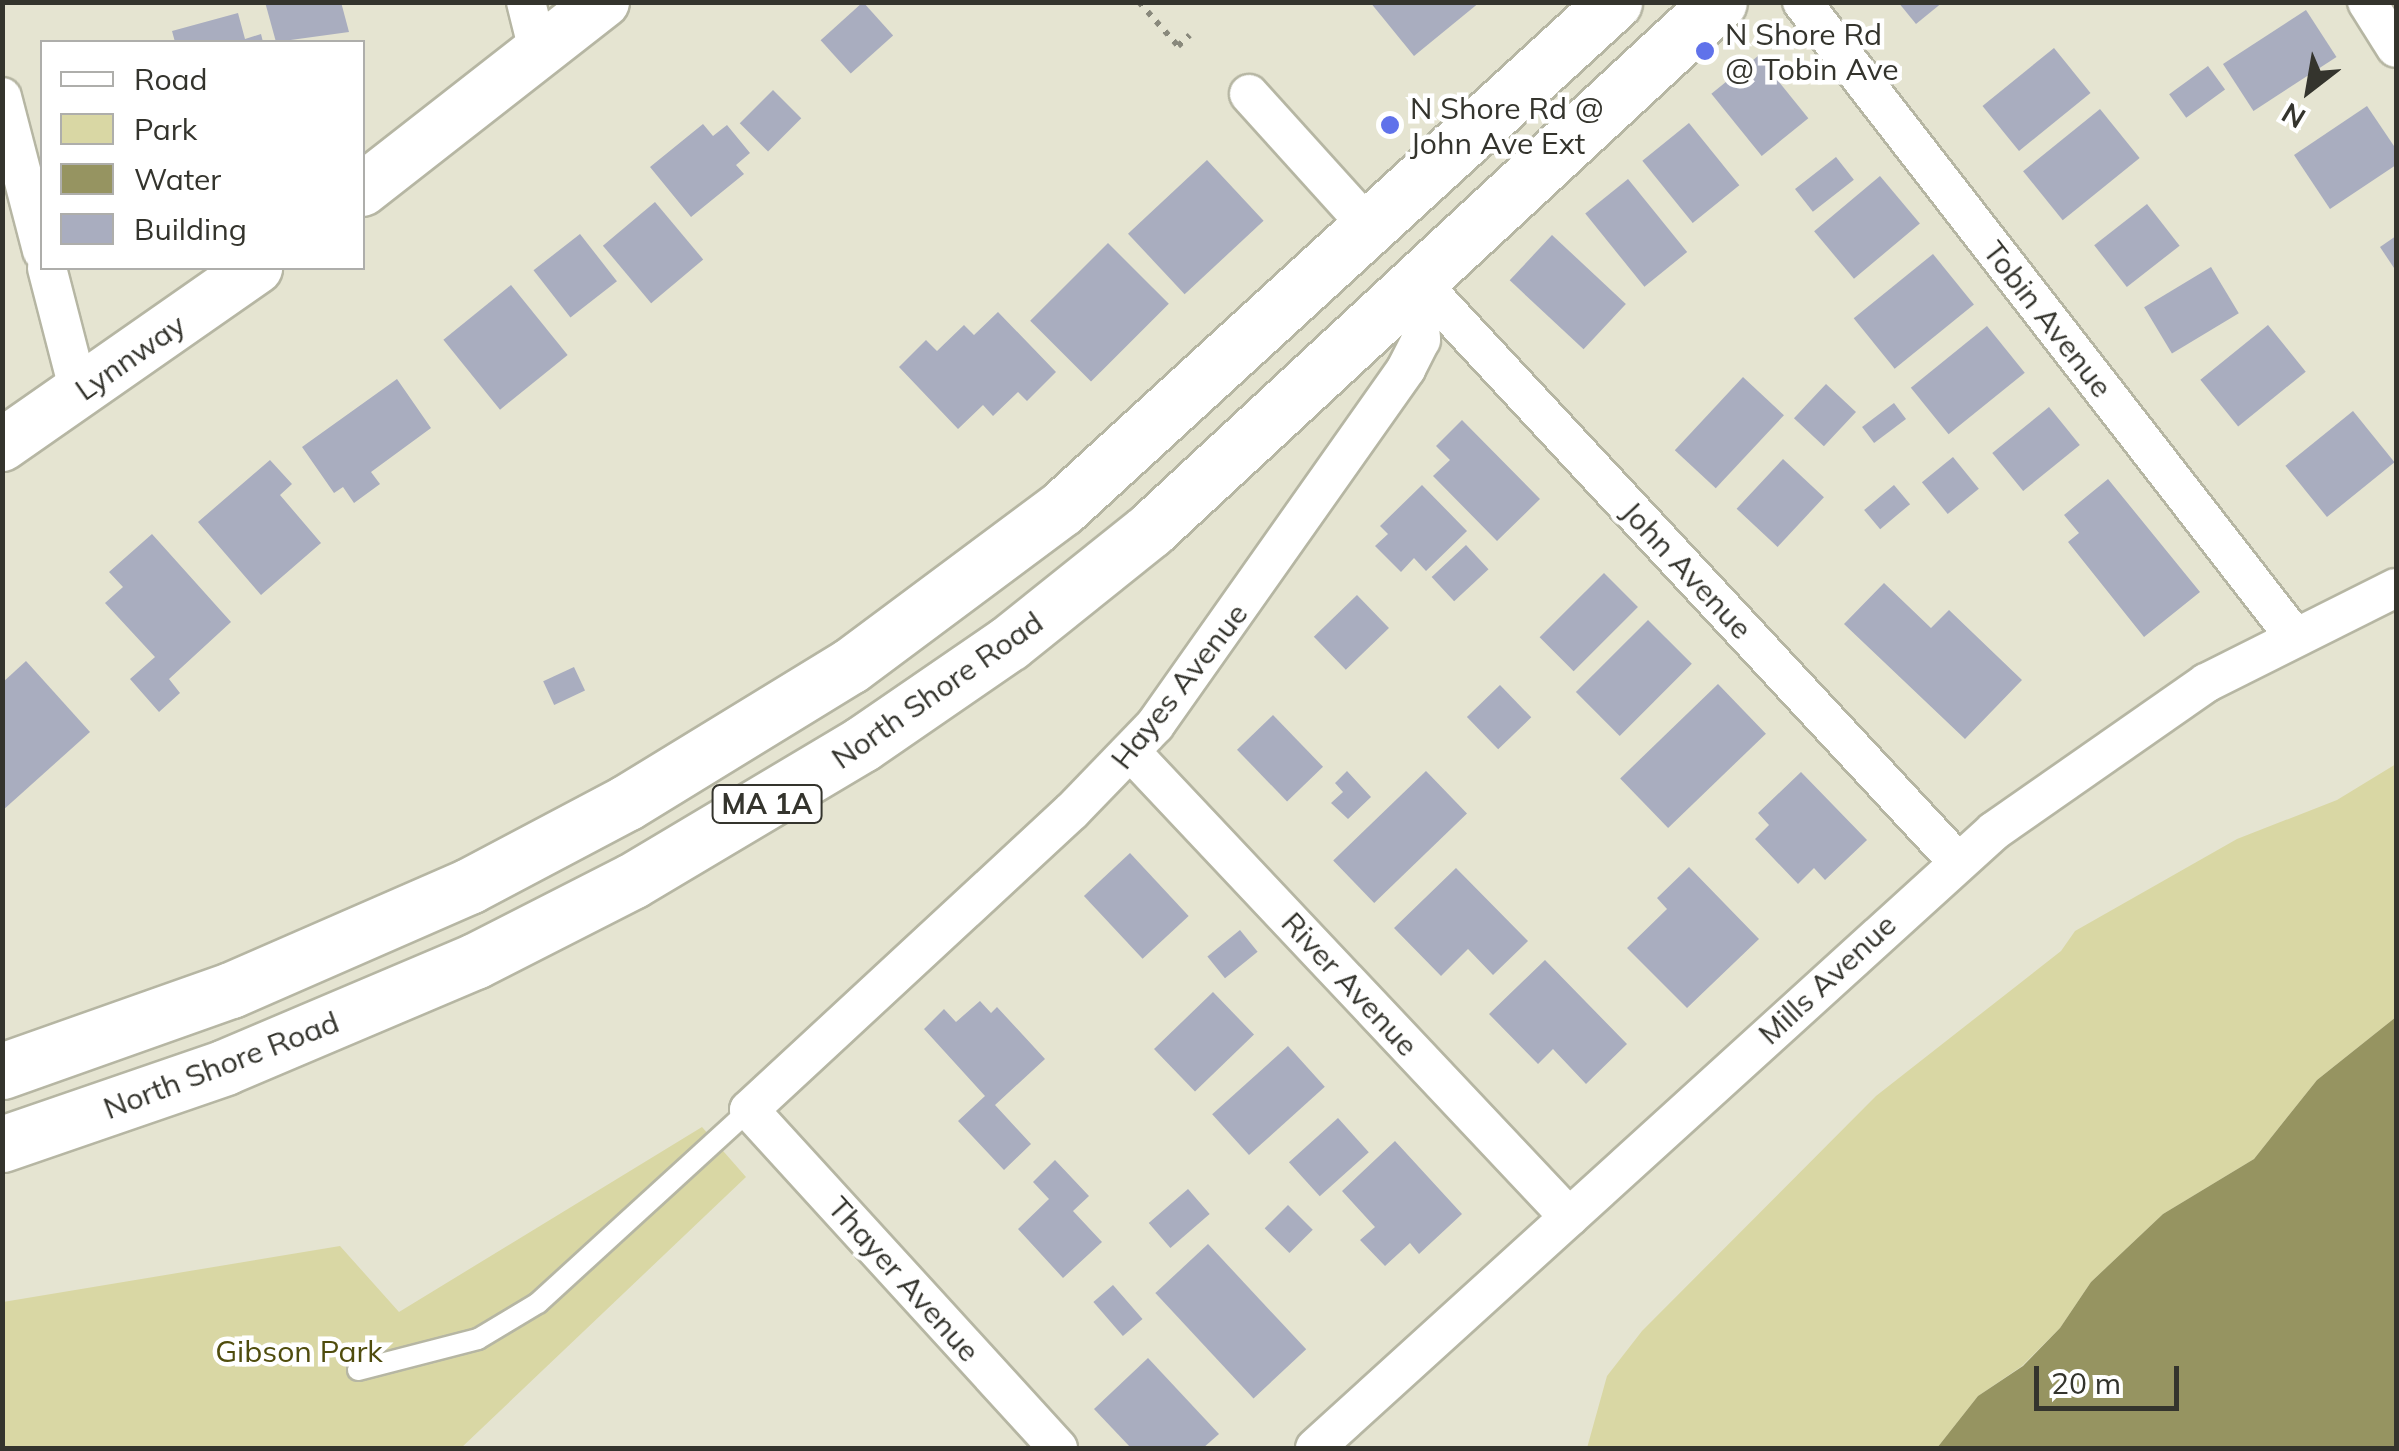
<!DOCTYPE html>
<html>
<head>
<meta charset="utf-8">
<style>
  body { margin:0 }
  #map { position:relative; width:2399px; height:1451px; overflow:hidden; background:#e5e4d1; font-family:Mulish,sans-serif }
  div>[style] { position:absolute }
  .green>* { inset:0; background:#d9d7a4 }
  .water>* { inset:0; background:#969461 }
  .building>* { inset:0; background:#a9adbf; transform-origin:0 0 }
  .path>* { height:6px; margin-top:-3px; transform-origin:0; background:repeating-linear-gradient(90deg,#89897c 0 5px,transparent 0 13px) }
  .roads { filter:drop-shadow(2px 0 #b6b6a3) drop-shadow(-2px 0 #b6b6a3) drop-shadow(0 2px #b6b6a3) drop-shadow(0 -2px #b6b6a3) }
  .service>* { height:20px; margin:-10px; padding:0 10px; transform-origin:10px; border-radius:10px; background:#fff }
  .minor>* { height:38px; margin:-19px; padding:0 19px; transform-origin:19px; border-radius:19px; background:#fff }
  .secondary>* { height:52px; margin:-26px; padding:0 26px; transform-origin:26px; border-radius:26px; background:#fff }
  .trunk>* { height:55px; margin:-27.5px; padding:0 27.5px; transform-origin:27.5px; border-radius:27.5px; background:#fff }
  .dots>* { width:28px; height:28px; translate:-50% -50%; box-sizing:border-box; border:5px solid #fff; border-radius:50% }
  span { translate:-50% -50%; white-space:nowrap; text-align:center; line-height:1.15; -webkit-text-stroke:9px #fff; paint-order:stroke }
  .shield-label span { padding:2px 8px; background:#fff; border:2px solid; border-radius:8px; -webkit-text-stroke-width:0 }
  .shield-label { font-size:28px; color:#34342d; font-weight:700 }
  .poi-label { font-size:30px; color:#34342d }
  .left { translate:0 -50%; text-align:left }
  .street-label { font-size:30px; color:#34342d }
  .park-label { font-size:30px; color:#4f4c0d }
  .frame { position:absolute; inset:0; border:5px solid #34342d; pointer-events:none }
  .legend { position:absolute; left:40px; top:40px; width:325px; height:230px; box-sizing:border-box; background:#fff; border:2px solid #aeaeab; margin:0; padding:12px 18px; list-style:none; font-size:30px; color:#34342d }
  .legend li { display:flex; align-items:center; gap:20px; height:50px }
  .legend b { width:50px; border:2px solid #aeaeab }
  .north { position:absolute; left:2259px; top:40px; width:100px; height:100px; -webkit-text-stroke:8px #fff; paint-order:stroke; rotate:211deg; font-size:28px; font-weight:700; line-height:40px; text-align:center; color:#34342d }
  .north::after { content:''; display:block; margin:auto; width:35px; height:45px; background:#34342d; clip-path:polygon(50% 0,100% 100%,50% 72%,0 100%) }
  .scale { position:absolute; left:2034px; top:1366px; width:145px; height:45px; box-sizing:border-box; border:5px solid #34342d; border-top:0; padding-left:12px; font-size:30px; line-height:35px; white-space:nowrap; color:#34342d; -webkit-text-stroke:8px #fff; paint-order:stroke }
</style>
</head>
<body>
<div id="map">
  <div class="green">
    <i style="clip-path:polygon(2396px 764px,2396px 1017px,2317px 1080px,2254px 1159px,2163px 1214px,2091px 1282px,2060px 1328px,2022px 1366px,1978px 1396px,1937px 1448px,1587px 1448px,1607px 1376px,1642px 1331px,1876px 1096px,2061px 951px,2075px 931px,2237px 839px,2337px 800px)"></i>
    <i style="clip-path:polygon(702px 1127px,746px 1177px,461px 1448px,3px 1448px,3px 1302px,340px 1246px,399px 1312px)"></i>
  </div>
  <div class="water">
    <i style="clip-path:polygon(2396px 1017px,2396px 1448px,1937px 1448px,1978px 1396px,2023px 1366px,2060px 1328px,2091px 1282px,2163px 1214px,2254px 1159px,2317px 1080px)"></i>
  </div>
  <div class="building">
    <i style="clip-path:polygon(265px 2px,341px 2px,349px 32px,276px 42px)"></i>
    <i style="left:863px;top:2px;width:45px;height:57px;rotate:48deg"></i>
    <i style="clip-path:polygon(1370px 2px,1480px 2px,1414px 56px)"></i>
    <i style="clip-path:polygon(1898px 2px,1943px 2px,1916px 24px)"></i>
    <i style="left:2306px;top:10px;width:56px;height:99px;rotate:57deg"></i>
    <i style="clip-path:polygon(238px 13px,245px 39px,261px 34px,263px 42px,175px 42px,172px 31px)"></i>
    <i style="left:2054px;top:48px;width:58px;height:92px;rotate:51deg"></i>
    <i style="left:1758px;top:56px;width:80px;height:60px;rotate:51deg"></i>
    <i style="left:2208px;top:66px;width:29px;height:48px;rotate:54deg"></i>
    <i style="left:773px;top:90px;width:40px;height:47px;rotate:45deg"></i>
    <i style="clip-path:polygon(2367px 106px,2396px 149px,2396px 165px,2330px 209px,2294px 155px)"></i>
    <i style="left:2100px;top:109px;width:63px;height:99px;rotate:51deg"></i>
    <i style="left:1689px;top:123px;width:80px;height:60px;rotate:51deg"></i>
    <i style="clip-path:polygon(703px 124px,713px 136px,727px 125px,750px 153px,736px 165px,744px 174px,691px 217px,650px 167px)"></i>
    <i style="left:1836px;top:157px;width:29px;height:52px;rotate:52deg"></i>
    <i style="left:1207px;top:160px;width:83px;height:108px;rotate:47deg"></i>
    <i style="left:1880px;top:176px;width:62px;height:86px;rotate:50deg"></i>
    <i style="left:1628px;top:179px;width:94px;height:55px;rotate:51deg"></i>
    <i style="left:655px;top:202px;width:75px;height:68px;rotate:50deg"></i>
    <i style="left:2147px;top:204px;width:53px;height:67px;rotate:52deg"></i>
    <i style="left:580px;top:234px;width:60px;height:59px;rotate:52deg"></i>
    <i style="left:1552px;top:235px;width:101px;height:62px;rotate:43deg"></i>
    <i style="clip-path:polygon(2396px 236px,2396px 271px,2380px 247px)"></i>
    <i style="left:1108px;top:243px;width:86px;height:110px;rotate:45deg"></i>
    <i style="left:1933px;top:254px;width:65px;height:102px;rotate:51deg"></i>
    <i style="left:2211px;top:267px;width:54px;height:78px;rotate:59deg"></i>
    <i style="left:511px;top:285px;width:90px;height:87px;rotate:51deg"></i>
    <i style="clip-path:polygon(998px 312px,1056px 372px,1027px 401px,1018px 392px,993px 416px,983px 405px,958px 429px,899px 367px,926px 340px,937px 351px,964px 325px,974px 335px)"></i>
    <i style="left:2268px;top:325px;width:60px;height:87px;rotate:51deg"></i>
    <i style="left:1987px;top:326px;width:60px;height:98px;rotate:51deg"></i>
    <i style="left:1743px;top:377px;width:56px;height:100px;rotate:43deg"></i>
    <i style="clip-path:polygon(397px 379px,431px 428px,371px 472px,380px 484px,354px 503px,343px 487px,334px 493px,302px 447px)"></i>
    <i style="left:1826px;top:384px;width:41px;height:47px;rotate:43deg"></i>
    <i style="left:1894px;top:403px;width:20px;height:40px;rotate:53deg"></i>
    <i style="left:2049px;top:407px;width:49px;height:73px;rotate:51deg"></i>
    <i style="left:2353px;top:411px;width:66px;height:87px;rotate:51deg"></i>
    <i style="clip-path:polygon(1462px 420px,1540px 499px,1497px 541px,1433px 476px,1450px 460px,1436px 446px)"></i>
    <i style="left:1953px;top:457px;width:41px;height:40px;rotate:51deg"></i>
    <i style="left:1783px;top:459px;width:56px;height:68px;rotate:43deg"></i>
    <i style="clip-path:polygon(270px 460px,292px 484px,280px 495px,321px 543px,261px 595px,198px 522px)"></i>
    <i style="clip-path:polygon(2108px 479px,2200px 592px,2144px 637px,2068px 542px,2079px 533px,2064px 515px)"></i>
    <i style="clip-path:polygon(1422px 485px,1467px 531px,1426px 571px,1414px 558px,1401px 572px,1375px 546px,1388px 534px,1380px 526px)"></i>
    <i style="left:1894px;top:485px;width:25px;height:39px;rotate:50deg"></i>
    <i style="clip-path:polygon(152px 534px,231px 622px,169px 679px,180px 693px,159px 712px,130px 679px,155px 657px,105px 603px,123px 587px,109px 572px)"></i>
    <i style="left:1466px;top:545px;width:33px;height:47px;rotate:47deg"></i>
    <i style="left:1604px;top:573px;width:48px;height:91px;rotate:45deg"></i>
    <i style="clip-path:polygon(1884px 583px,1931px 628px,1949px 610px,2022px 680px,1965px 739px,1844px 624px)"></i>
    <i style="left:1357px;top:595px;width:46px;height:60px;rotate:46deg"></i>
    <i style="left:1648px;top:620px;width:62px;height:102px;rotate:45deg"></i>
    <i style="clip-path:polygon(26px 661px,90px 732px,2px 811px,2px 683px)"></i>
    <i style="left:574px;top:667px;width:26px;height:34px;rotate:65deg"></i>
    <i style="left:1718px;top:684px;width:69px;height:136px;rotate:46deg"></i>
    <i style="left:1500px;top:685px;width:45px;height:46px;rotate:46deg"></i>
    <i style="left:1273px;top:715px;width:72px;height:50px;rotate:46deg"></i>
    <i style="clip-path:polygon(1347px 771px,1371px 797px,1348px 819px,1331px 803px,1343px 792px,1335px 783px)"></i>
    <i style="left:1426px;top:771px;width:59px;height:129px;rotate:46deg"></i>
    <i style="clip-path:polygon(1801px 772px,1867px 840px,1825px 880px,1814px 868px,1798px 884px,1755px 839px,1769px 825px,1758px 813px)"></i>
    <i style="left:1130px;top:853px;width:86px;height:63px;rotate:47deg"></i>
    <i style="clip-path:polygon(1689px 867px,1759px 939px,1687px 1008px,1627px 948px,1667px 909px,1657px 898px)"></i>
    <i style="clip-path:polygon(1456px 868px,1528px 941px,1493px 975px,1468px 949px,1441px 976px,1394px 928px)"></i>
    <i style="left:1240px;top:930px;width:28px;height:42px;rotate:51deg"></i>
    <i style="clip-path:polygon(1545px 960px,1627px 1044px,1586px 1084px,1553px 1049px,1538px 1064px,1489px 1014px)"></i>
    <i style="left:1213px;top:992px;width:59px;height:82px;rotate:46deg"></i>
    <i style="clip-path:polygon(980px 1001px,991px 1013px,997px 1007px,1045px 1059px,995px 1105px,1031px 1144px,1004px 1170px,958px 1121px,985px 1096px,924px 1029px,944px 1009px,956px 1022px)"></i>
    <i style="left:1288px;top:1046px;width:55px;height:102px;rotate:48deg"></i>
    <i style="left:1338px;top:1118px;width:46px;height:66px;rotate:48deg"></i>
    <i style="clip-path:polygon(1395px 1141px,1462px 1214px,1419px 1254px,1410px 1243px,1385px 1266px,1360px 1240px,1375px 1227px,1342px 1191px)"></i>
    <i style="clip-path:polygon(1055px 1160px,1089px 1196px,1073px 1211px,1102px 1242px,1063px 1278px,1018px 1229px,1049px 1199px,1033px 1182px)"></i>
    <i style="left:1188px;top:1189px;width:33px;height:52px;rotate:49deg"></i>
    <i style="left:1288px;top:1205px;width:35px;height:33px;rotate:45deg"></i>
    <i style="left:1208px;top:1244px;width:144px;height:72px;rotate:47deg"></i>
    <i style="left:1113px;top:1285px;width:45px;height:26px;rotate:49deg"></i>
    <i style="clip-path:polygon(1148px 1358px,1219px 1434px,1203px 1448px,1131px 1448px,1094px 1409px)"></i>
  </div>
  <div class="path">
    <i style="left:1139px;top:2px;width:59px;rotate:48.4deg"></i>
    <i style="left:1178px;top:46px;width:16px;rotate:-43deg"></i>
  </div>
  <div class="roads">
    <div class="service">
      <i style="left:358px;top:1370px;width:124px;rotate:-14.5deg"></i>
      <i style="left:478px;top:1339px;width:70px;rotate:-31deg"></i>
      <i style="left:538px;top:1303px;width:286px;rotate:-42.4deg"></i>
    </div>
    <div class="minor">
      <i style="left:526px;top:2px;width:54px;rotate:76deg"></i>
      <i style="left:1802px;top:2px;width:803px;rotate:52.19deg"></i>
      <i style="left:2367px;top:2px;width:54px;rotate:57.8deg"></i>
      <i style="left:1249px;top:94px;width:181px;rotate:47.9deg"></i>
      <i style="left:2px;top:97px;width:159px;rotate:75.4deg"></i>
      <i style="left:47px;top:268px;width:128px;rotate:75.5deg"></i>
      <i style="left:1417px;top:279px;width:794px;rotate:47.14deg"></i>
      <i style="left:1131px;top:752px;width:639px;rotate:46.71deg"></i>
      <i style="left:1058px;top:1448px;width:458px;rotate:-132.4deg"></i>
      <i style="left:749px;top:1110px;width:440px;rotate:-42.8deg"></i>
      <i style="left:1072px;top:811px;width:120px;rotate:-46deg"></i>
      <i style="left:1155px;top:725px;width:436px;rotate:-54.8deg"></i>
      <i style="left:1406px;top:369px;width:33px;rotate:-63deg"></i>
      <i style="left:1421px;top:340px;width:61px;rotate:-93.8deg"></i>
      <i style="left:1315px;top:1448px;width:917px;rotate:-42.26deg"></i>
      <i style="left:1994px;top:831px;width:259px;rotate:-34.9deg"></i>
      <i style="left:2206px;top:683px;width:212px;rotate:-26.6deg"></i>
    </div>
    <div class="secondary">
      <i style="left:362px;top:190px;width:306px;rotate:-38deg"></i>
      <i style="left:2px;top:445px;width:310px;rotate:-34.9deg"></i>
    </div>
    <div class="trunk">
      <i style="left:2px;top:1071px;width:243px;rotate:-19.5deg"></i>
      <i style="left:231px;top:990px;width:260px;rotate:-23.6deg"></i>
      <i style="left:469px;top:886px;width:178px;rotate:-27.9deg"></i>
      <i style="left:626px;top:803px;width:263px;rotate:-31.5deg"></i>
      <i style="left:850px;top:666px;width:264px;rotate:-36.7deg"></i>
      <i style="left:1062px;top:508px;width:749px;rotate:-42.51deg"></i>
      <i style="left:2px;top:1144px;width:236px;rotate:-19deg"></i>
      <i style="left:225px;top:1067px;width:272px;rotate:-23deg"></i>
      <i style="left:475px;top:961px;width:176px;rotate:-27deg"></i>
      <i style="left:632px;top:881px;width:268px;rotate:-30.8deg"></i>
      <i style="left:862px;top:744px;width:178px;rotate:-34.5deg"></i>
      <i style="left:1009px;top:643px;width:181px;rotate:-38.7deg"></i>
      <i style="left:1150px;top:530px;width:776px;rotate:-42.86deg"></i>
    </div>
  </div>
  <div class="dots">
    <i style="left:1705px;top:51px;background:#6072ea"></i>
    <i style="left:1390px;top:125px;background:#6072ea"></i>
  </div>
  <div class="shield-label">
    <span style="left:767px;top:804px">MA 1A</span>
  </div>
  <div class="poi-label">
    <span class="left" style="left:1725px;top:51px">N Shore Rd<br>@ Tobin Ave</span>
    <span class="left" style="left:1410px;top:125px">N Shore Rd @<br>John Ave Ext</span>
  </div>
  <div class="street-label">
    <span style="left:2048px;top:319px;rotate:52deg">Tobin Avenue</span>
    <span style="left:130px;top:357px;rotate:-35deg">Lynnway</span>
    <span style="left:1687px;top:570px;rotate:47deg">John Avenue</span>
    <span style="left:1179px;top:686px;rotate:-52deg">Hayes Avenue</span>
    <span style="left:937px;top:690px;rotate:-35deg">North Shore Road</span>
    <span style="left:1827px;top:979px;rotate:-43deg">Mills Avenue</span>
    <span style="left:1350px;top:984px;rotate:47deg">River Avenue</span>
    <span style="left:221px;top:1065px;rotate:-21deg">North Shore Road</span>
    <span style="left:904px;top:1279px;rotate:48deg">Thayer Avenue</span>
  </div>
  <div class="park-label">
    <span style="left:299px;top:1351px">Gibson Park</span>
  </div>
  <div class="frame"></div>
  <ul class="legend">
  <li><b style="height:12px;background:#fff"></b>Road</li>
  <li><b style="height:28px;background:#d9d7a4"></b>Park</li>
  <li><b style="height:28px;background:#969461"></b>Water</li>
  <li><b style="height:28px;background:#a9adbf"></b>Building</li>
  </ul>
  <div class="north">N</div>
  <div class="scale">20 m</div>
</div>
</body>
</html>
